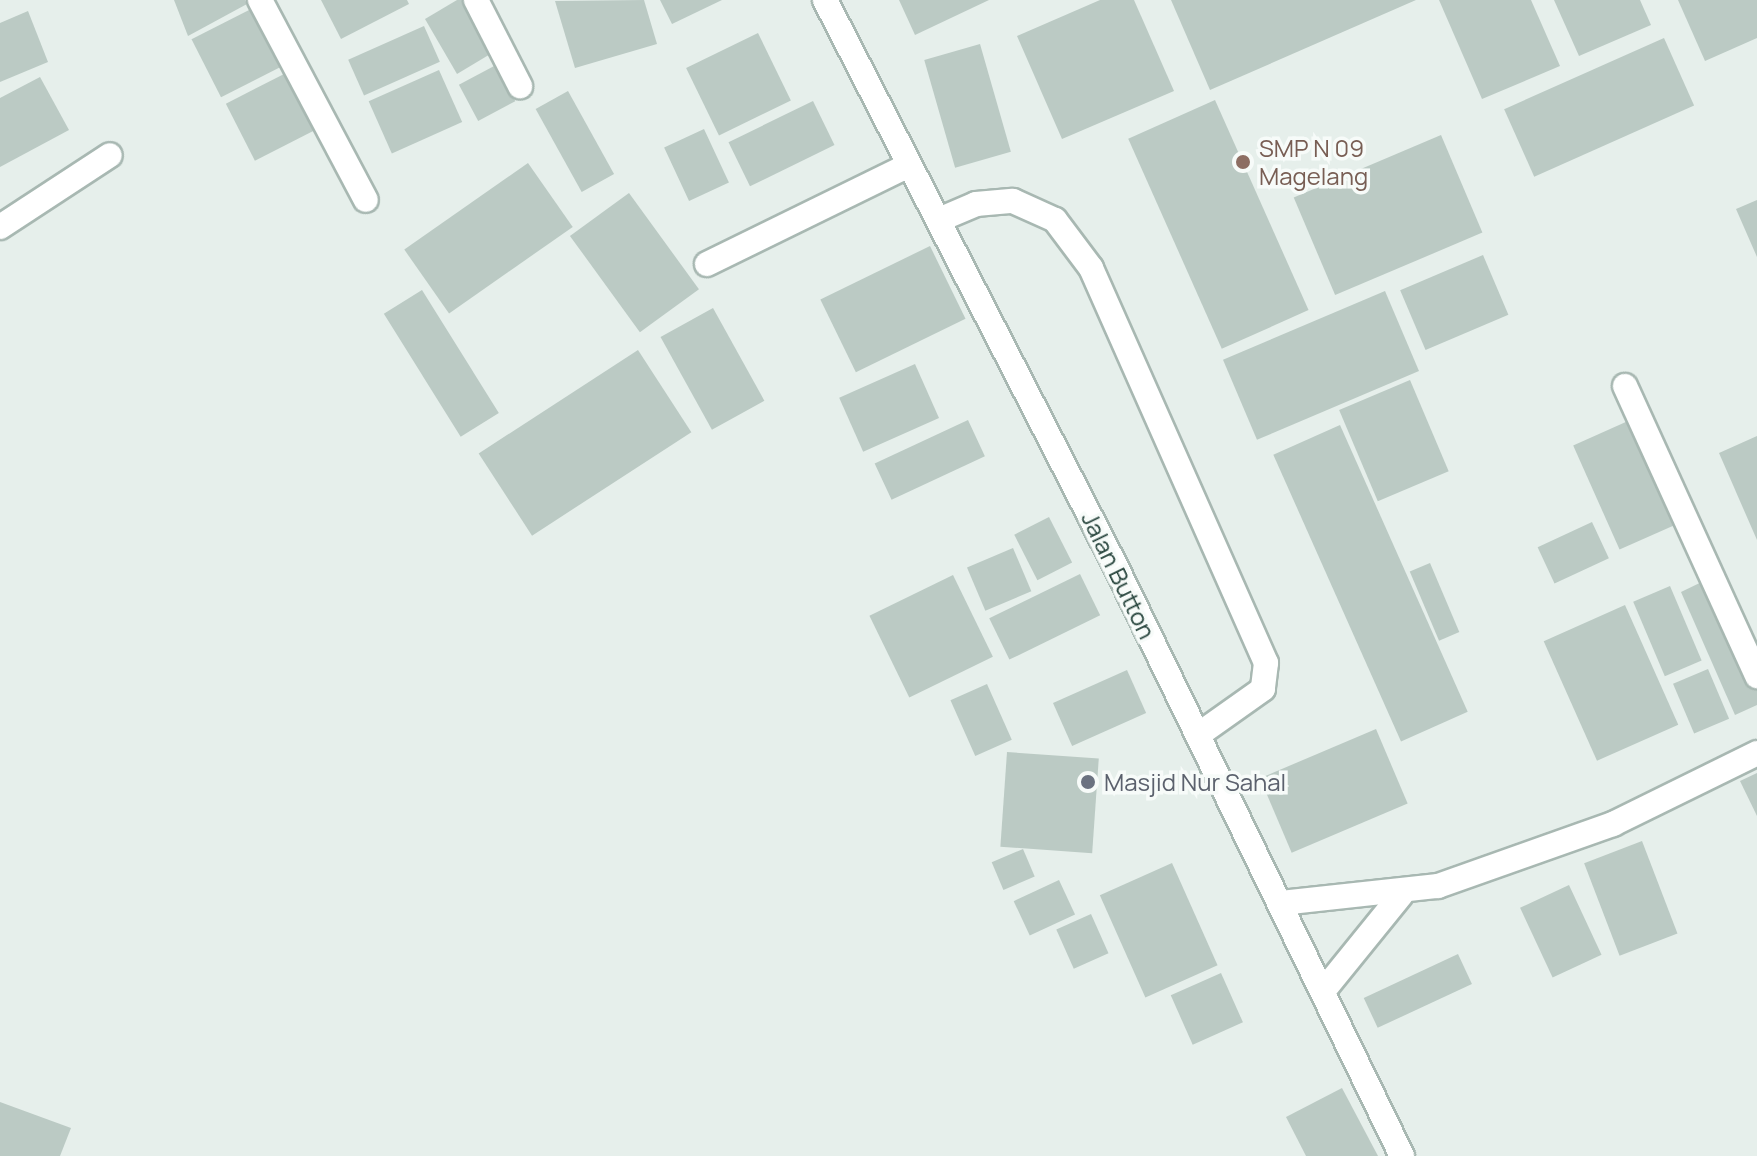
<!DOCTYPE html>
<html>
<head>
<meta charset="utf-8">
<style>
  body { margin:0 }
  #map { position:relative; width:1757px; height:1156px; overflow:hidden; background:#e6efeb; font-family:Manrope,sans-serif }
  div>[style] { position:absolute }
  .building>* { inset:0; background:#bbcac4; transform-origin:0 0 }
  .roads { filter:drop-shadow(2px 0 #a8b8b2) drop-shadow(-2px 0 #a8b8b2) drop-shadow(0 2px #a8b8b2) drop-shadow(0 -2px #a8b8b2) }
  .service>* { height:24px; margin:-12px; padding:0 12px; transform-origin:12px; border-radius:12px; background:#fff }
  .minor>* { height:24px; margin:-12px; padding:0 12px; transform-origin:12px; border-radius:12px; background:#fff }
  .dots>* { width:22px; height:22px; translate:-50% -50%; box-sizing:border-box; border:4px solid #f7fbf9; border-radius:50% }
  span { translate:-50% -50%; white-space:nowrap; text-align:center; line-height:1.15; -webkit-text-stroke:7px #f7fbf9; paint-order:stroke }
  .education-label { font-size:24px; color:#785e54 }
  .left { translate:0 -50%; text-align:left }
  .street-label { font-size:24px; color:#24423a }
  .worship-label { font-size:24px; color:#5b616d }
</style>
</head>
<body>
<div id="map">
  <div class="building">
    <i style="clip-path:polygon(174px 0,245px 0,247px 4px,188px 36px)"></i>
    <i style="clip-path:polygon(321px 0,407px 0,409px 4px,341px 39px)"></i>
    <i style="clip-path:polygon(457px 0,467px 0,497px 50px,457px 74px,425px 19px)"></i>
    <i style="clip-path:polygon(644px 0,657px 44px,575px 68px,555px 1px)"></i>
    <i style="clip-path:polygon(660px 0,722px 0,672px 24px)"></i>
    <i style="clip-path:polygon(899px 0,989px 0,915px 35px)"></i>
    <i style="clip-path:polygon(1100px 0,1134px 0,1174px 91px,1062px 139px,1017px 36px)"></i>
    <i style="clip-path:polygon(1171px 0,1416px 0,1210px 90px)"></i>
    <i style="clip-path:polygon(1439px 0,1531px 0,1560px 66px,1482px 99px)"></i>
    <i style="clip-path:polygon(1554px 0,1640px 0,1651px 25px,1579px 56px)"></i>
    <i style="clip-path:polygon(1678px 0,1757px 0,1757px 38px,1705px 61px)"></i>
    <i style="left:253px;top:8px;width:65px;height:69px;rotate:63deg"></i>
    <i style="clip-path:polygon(28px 11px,48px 62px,0 82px,0 23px)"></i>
    <i style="left:424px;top:26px;width:39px;height:83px;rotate:66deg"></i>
    <i style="left:758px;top:33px;width:75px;height:80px;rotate:64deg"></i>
    <i style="left:1664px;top:38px;width:74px;height:175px;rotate:66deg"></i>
    <i style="left:980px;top:44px;width:112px;height:58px;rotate:74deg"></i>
    <i style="left:496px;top:65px;width:41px;height:42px;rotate:62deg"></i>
    <i style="left:439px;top:70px;width:57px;height:77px;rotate:66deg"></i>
    <i style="left:290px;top:71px;width:64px;height:72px;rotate:63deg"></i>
    <i style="clip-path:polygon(40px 77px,69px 130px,0 167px,0 98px)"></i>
    <i style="left:568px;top:91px;width:95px;height:37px;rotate:61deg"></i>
    <i style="left:1215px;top:100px;width:230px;height:95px;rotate:66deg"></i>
    <i style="left:813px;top:101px;width:49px;height:94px;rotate:64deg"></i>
    <i style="left:704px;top:129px;width:59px;height:44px;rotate:65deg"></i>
    <i style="left:1441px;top:135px;width:106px;height:160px;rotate:67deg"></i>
    <i style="left:528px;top:163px;width:78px;height:151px;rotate:55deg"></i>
    <i style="left:629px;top:193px;width:119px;height:73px;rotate:54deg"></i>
    <i style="clip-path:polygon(1757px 200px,1757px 257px,1736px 209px)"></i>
    <i style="left:930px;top:246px;width:81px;height:122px;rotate:64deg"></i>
    <i style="left:1483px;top:255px;width:65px;height:90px;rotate:67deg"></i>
    <i style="left:422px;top:290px;width:145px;height:45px;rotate:58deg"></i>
    <i style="left:1385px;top:291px;width:87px;height:176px;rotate:67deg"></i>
    <i style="left:713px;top:308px;width:106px;height:60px;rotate:61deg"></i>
    <i style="left:638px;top:350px;width:98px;height:190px;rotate:57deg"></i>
    <i style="left:915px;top:364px;width:59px;height:83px;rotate:66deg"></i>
    <i style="left:1410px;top:380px;width:99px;height:77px;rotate:67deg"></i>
    <i style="left:968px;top:420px;width:40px;height:103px;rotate:65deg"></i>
    <i style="left:1628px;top:421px;width:114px;height:60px;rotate:66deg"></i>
    <i style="left:1340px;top:425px;width:314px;height:73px;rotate:66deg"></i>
    <i style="clip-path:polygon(1757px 436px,1757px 540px,1719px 453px)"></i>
    <i style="left:1049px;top:517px;width:51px;height:39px;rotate:63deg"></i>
    <i style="left:1592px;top:522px;width:40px;height:60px;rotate:65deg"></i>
    <i style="left:1013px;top:548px;width:47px;height:50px;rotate:67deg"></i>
    <i style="left:1430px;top:563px;width:75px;height:22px;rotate:67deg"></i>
    <i style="left:1080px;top:574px;width:46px;height:101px;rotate:64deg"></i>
    <i style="left:953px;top:575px;width:91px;height:93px;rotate:64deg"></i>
    <i style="clip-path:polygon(1710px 578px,1757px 688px,1757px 705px,1735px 715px,1681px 592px)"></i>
    <i style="left:1670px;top:586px;width:81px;height:40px;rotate:67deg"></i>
    <i style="left:1625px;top:605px;width:131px;height:89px;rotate:66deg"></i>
    <i style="left:1708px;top:669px;width:54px;height:38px;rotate:67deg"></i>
    <i style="left:1127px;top:670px;width:47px;height:81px;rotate:66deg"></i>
    <i style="left:987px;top:684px;width:61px;height:40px;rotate:66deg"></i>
    <i style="left:1376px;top:729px;width:81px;height:126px;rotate:67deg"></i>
    <i style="left:1007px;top:752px;width:92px;height:95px;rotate:4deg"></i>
    <i style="clip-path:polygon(1757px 773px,1757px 816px,1740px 781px)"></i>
    <i style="left:1642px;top:841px;width:99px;height:62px;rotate:69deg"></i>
    <i style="left:1023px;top:849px;width:30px;height:34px;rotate:67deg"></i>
    <i style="left:1172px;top:863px;width:112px;height:79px;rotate:66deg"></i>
    <i style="left:1059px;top:880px;width:38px;height:50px;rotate:65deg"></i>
    <i style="left:1569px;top:885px;width:77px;height:54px;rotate:65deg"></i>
    <i style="left:1091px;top:914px;width:43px;height:38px;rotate:66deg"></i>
    <i style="left:1458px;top:954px;width:33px;height:104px;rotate:65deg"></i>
    <i style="left:1221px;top:973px;width:54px;height:55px;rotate:66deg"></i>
    <i style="clip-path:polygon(1342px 1088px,1378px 1156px,1306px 1156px,1286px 1117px)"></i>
    <i style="clip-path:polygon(0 1102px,71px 1128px,60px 1156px,0 1156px)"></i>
  </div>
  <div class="roads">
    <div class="service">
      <i style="left:941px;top:219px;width:38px;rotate:-23deg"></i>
      <i style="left:976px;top:204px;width:37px;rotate:-5deg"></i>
      <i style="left:1013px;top:201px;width:46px;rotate:24.3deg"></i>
      <i style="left:1055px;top:220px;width:60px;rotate:53.1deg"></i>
      <i style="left:1091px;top:268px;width:432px;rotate:66.1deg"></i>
      <i style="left:1266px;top:663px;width:26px;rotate:97deg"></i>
      <i style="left:1263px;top:689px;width:80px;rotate:144.7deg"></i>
    </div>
    <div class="minor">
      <i style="left:260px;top:0;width:226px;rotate:62.1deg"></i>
      <i style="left:476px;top:0;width:97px;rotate:62.9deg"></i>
      <i style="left:825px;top:0;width:637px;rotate:62.83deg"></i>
      <i style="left:1116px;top:567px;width:655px;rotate:64.1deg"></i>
      <i style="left:0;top:227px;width:131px;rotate:-33.2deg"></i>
      <i style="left:707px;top:264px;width:225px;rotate:-26.1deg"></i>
      <i style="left:1625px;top:386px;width:319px;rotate:65.5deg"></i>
      <i style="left:1281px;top:903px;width:158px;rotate:-6.2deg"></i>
      <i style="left:1438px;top:886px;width:186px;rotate:-19.5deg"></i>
      <i style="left:1613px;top:824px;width:161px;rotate:-26.2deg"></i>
      <i style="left:1324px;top:990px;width:122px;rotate:-51deg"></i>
    </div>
  </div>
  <div class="dots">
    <i style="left:1243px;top:162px;background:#8d6e63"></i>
    <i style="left:1088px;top:782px;background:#6b7280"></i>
  </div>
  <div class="education-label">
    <span class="left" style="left:1259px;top:162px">SMP N 09<br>Magelang</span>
  </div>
  <div class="street-label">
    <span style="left:1119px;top:575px;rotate:64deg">Jalan Button</span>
  </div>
  <div class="worship-label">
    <span class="left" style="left:1104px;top:782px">Masjid Nur Sahal</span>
  </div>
</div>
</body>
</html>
